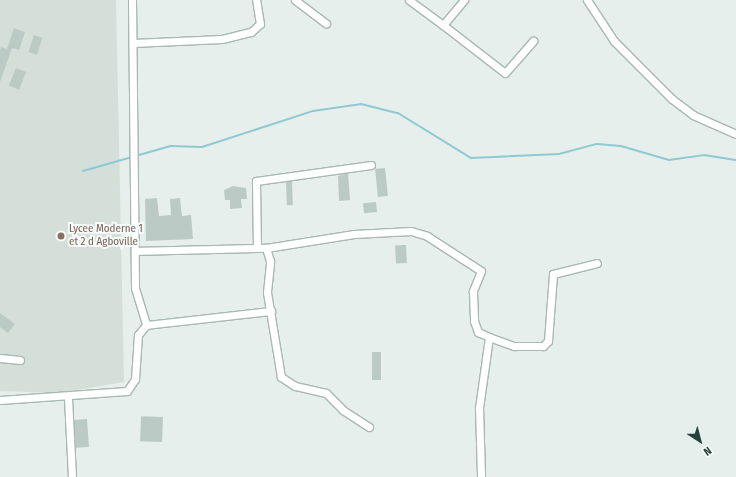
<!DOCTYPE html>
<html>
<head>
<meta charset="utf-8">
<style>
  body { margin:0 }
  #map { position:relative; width:736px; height:477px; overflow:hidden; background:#e6efeb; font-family:"Fira Sans Condensed",sans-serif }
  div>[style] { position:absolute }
  .built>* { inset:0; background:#d4dfda }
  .stream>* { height:2px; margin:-1px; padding:0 1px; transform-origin:1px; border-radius:1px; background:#8ec9d4 }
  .building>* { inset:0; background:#bbcac4; transform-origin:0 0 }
  .roads { filter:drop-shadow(1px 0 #a8b8b2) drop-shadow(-1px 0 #a8b8b2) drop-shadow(0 1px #a8b8b2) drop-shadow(0 -1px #a8b8b2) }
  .minor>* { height:7px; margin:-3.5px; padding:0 3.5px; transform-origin:3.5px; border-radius:3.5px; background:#fff }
  .dots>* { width:11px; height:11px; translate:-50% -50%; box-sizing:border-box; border:2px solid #f7fbf9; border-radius:50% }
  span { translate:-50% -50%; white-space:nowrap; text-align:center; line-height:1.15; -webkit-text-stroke:4px #f7fbf9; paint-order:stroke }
  .education-label { font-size:11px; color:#785e54 }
  .left { translate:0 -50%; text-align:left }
  .north { position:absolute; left:680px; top:421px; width:40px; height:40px; -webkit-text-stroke:3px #f7fbf9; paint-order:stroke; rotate:144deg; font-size:11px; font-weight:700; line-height:16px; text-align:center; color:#24423a }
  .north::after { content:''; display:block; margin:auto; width:14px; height:18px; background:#24423a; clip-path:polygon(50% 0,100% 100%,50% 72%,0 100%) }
</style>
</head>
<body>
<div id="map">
  <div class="built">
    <i style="clip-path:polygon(0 0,116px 0,124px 382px,60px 393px,0 391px)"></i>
  </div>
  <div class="stream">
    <i style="left:83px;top:171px;width:91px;rotate:-15.9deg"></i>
    <i style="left:171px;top:146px;width:31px;rotate:2deg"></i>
    <i style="left:202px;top:147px;width:117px;rotate:-18deg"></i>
    <i style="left:313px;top:111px;width:49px;rotate:-8.3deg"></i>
    <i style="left:361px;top:104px;width:38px;rotate:14deg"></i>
    <i style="left:398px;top:113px;width:86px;rotate:31.7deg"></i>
    <i style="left:471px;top:158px;width:88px;rotate:-2.6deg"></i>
    <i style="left:559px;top:154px;width:39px;rotate:-15deg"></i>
    <i style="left:597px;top:144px;width:24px;rotate:5deg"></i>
    <i style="left:621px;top:146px;width:50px;rotate:16.3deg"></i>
    <i style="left:669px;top:160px;width:35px;rotate:-8deg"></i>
    <i style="left:704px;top:155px;width:32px;rotate:9deg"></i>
  </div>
  <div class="building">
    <i style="clip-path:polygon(14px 28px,25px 32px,19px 50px,12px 48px,0 82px,0 50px,1px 47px,7px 49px)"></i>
    <i style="left:34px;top:35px;width:9px;height:18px;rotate:18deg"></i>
    <i style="left:16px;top:68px;width:11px;height:19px;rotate:22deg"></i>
    <i style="left:385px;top:168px;width:28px;height:10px;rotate:84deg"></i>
    <i style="clip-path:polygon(348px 173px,350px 200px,339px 201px,338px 176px)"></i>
    <i style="left:292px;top:181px;width:24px;height:6px;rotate:88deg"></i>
    <i style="clip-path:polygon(233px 186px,246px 188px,247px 199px,241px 199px,242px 208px,230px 209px,230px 200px,225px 200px,224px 190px)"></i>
    <i style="clip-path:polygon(157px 198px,159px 216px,171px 215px,170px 199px,180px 198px,182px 216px,191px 215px,193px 239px,146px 241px,145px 199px)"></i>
    <i style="left:376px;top:202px;width:10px;height:13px;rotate:84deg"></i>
    <i style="left:406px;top:245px;width:18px;height:11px;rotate:87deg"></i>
    <i style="clip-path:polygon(0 313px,15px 324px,8px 333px,0 327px)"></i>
    <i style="left:372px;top:352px;width:9px;height:28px"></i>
    <i style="left:163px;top:417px;width:25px;height:22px;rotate:92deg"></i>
    <i style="left:87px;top:419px;width:28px;height:13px;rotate:86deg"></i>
  </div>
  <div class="roads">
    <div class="minor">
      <i style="left:132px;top:0;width:288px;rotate:89.4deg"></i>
      <i style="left:135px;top:288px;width:39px;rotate:73deg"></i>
      <i style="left:295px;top:0;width:39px;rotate:37deg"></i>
      <i style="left:409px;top:0;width:42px;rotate:36.3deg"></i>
      <i style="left:443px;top:25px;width:33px;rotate:-50deg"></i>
      <i style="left:587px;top:0;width:49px;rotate:56.6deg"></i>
      <i style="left:614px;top:41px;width:82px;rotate:45deg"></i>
      <i style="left:672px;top:99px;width:26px;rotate:37deg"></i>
      <i style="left:693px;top:115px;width:47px;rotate:23.8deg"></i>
      <i style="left:443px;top:25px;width:78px;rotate:37.7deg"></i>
      <i style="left:505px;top:73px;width:43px;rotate:-48.8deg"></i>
      <i style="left:133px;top:43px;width:89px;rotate:-2.6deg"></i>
      <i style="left:222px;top:39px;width:30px;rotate:-14deg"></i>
      <i style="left:251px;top:32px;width:12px;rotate:-42deg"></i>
      <i style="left:260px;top:24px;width:24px;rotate:-99deg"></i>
      <i style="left:257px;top:248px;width:67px;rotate:-90.9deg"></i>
      <i style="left:256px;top:181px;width:116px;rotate:-7.9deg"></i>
      <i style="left:136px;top:251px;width:126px;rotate:-1.4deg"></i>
      <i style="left:489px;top:337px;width:27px;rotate:20deg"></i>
      <i style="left:514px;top:346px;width:29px"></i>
      <i style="left:543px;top:346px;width:7px;rotate:-45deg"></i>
      <i style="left:548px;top:341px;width:67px;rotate:-85.7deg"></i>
      <i style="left:553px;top:274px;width:45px;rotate:-14deg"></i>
      <i style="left:0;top:358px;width:20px;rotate:6deg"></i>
      <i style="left:68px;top:398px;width:79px;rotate:87.1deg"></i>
      <i style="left:0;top:400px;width:127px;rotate:-4.1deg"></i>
      <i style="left:127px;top:391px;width:14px;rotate:-56deg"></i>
      <i style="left:135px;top:379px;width:44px;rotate:-86.1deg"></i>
      <i style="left:138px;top:335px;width:13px;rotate:-51deg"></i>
      <i style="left:146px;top:325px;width:126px;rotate:-6.4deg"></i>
      <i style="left:369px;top:427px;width:31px;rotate:-147deg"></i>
      <i style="left:343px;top:410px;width:24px;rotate:-135deg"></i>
      <i style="left:326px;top:393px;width:32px;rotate:-167deg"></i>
      <i style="left:295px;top:386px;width:17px;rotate:-147deg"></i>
      <i style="left:281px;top:377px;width:86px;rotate:-99.4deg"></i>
      <i style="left:267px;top:292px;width:31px;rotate:-84deg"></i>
      <i style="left:270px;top:261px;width:14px;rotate:-107deg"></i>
      <i style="left:266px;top:248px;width:89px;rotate:-9deg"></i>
      <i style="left:354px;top:234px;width:57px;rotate:-3deg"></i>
      <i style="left:411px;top:231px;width:17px;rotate:17deg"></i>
      <i style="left:427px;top:236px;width:64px;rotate:32.9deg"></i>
      <i style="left:481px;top:271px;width:22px;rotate:112deg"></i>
      <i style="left:473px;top:291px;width:30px;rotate:88deg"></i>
      <i style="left:474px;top:321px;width:12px;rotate:70deg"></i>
      <i style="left:478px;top:332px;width:12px;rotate:24deg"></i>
      <i style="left:489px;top:337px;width:72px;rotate:98deg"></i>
      <i style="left:479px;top:408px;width:69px;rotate:88.3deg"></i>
    </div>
  </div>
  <div class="dots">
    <i style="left:61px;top:236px;background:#8d6e63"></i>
  </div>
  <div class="education-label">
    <span class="left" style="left:69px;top:236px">Lycee Moderne 1<br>et 2 d Agboville</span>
  </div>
  <div class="north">N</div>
</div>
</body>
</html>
